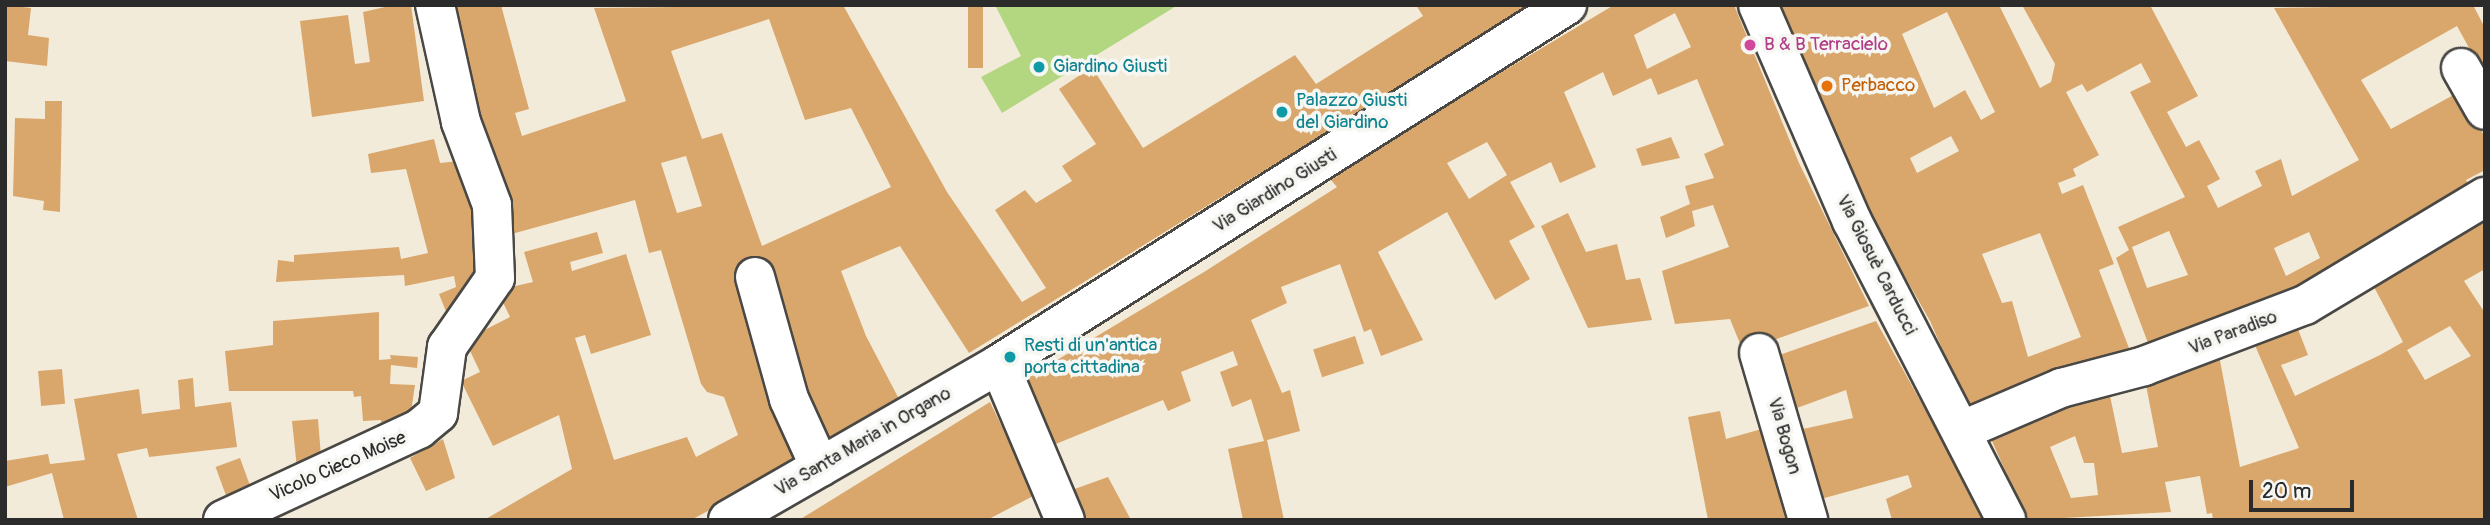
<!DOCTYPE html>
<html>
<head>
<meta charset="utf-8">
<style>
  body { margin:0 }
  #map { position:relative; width:2490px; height:525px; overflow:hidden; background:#f3ebda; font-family:Pangolin,sans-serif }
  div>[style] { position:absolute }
  .green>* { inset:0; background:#b2d780 }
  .building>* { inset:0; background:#d9a76c; transform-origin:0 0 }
  .roads { filter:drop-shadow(2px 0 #494845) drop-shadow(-2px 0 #494845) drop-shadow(0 2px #494845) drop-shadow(0 -2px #494845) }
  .street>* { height:38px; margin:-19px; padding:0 19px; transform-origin:19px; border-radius:19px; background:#fff }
  .secondary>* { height:38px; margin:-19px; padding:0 19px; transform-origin:19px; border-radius:19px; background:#fff }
  .dots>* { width:19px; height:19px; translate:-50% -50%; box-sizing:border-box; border:4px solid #f6f6f2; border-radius:50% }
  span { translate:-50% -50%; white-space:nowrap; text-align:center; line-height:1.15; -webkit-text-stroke:7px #f6f6f2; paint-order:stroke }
  .hotel-label { font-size:19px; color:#b23c85 }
  .left { translate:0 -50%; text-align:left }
  .culture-label { font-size:19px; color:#0d838f }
  .food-label { font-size:19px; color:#c56008 }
  .street-label { font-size:19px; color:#2b2b2b }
  .frame { position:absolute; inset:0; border:7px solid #2b2b2b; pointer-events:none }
  .scale { position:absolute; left:2249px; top:480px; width:105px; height:32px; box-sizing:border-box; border:4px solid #2b2b2b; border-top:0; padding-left:9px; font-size:21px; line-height:24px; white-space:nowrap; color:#2b2b2b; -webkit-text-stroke:5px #f6f6f2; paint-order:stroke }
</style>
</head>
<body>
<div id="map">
  <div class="green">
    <i style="clip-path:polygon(995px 5px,1178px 5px,1002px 113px,981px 77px,1021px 56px)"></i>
  </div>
  <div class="building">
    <i style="clip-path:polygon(5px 5px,31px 8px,28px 35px,49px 38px,47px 66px,5px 61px)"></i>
    <i style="clip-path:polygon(394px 5px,411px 5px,424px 101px,312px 117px,300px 21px,348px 15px,355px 64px,370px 62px,363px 12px)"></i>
    <i style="clip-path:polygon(evenodd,441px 5px,501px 5px,529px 109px,515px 113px,522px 136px,626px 101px,594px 8px,843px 5px,947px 192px,1022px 302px,1046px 288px,995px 210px,1025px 190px,1036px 203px,1072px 181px,1062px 166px,1096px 144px,1059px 89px,1092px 67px,1143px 148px,1295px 55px,1316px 84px,1423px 16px,1416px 5px,1529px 7px,969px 353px,900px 246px,841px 271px,866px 336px,899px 399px,830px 444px,817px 423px,767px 260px,741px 269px,809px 457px,691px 520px,484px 520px,572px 469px,559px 415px,493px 446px,461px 381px,480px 372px,465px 340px,510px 317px,500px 296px,511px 287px,533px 282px,524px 252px,597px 232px,603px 253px,570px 262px,572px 271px,626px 254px,651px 335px,591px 354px,585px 335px,575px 338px,614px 460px,687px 437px,696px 457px,738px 435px,724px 397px,707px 392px,701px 384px,661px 250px,649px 253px,635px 200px,504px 236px,441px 5px,769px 19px,805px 120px,851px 108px,891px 187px,762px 246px,722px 133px,702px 139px,671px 51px,769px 19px,441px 5px,686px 156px,702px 206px,677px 213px,661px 163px,686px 156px)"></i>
    <i style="left:968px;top:5px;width:15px;height:63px"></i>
    <i style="clip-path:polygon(evenodd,1614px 5px,1734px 5px,1799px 163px,1869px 306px,1743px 351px,1730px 319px,1675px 324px,1662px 271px,1729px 247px,1713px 205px,1692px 211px,1695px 226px,1666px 238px,1660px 217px,1690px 204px,1685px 186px,1714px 178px,1704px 154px,1724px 145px,1697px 79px,1658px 95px,1651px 78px,1613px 96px,1603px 72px,1564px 92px,1596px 167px,1560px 183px,1551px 162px,1510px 182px,1535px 227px,1509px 241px,1530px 279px,1495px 300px,1447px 212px,1378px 252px,1423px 340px,1381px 356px,1371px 329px,1364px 332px,1340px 264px,1281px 287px,1287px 303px,1251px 320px,1282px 393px,1290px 390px,1300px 431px,1267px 440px,1284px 520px,1243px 520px,1228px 449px,1264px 441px,1251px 399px,1232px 407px,1220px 372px,1238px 365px,1233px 351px,1181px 372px,1191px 401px,1168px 411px,1163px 400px,1051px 446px,1022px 381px,1204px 272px,1337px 187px,1331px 180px,1438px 110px,1614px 5px,1675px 13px,1691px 47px,1647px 69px,1634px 35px,1675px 13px,1614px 5px,1487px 142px,1507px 175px,1469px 199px,1447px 163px,1487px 142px)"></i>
    <i style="clip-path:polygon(evenodd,1773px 5px,1999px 5px,2040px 88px,2051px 82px,2055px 64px,2022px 5px,2150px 5px,2198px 96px,2167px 112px,2186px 147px,2199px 140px,2220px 179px,2207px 186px,2218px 208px,2262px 186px,2255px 171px,2281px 159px,2292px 196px,2359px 160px,2274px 8px,2473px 5px,2485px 28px,2485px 77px,2457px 26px,2361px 80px,2391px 129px,2459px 92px,2485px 137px,2485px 170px,2466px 180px,2472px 190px,2305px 284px,2151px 351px,2116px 258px,2129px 250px,2118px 227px,2185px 197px,2130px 92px,2151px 82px,2141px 63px,2087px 92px,2082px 84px,2066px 92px,2099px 155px,2073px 169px,2076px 176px,2058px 183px,2062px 194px,2083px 185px,2114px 264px,2099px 270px,2129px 348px,1969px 410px,1930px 321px,1864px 204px,1773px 5px,1947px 12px,1995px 112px,1981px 120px,1965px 90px,1934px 108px,1902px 34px,1947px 12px,1773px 5px,1951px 136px,1959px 151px,1917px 173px,1910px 158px,1951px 136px,1773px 5px,2169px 231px,2188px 275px,2147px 288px,2132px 247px,2169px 231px,1773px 5px,2309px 232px,2320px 258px,2286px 276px,2274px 248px,2309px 232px,1773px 5px,2040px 233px,2081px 337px,2028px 357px,2012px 301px,2002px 303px,1982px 254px,2040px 233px)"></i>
    <i style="clip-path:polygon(45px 101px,62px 101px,60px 212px,43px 210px,44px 201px,13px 196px,15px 118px,45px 119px)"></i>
    <i style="clip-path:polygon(1671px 137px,1680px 158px,1642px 166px,1636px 149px)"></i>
    <i style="clip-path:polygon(434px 139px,440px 163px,460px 161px,483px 263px,447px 314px,439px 294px,456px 287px,454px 276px,405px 286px,404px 275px,276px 282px,278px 260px,294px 262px,294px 255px,399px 247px,401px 259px,428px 253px,406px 169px,371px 173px,368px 154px)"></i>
    <i style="clip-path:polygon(1568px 213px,1586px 252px,1617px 244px,1626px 280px,1640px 278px,1652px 320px,1588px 328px,1541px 226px)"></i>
    <i style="clip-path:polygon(evenodd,2485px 221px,2485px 269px,2464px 281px,2485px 313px,2485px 520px,2213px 520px,2212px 513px,2207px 514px,2200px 476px,2165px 482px,2171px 512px,2027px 520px,1988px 432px,2109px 391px,2122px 453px,2158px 447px,2145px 380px,2219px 355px,2240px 467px,2299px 448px,2254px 343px,2296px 324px,2308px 355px,2281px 365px,2295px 396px,2380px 355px,2403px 342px,2373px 285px,2485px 221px,2450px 326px,2471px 356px,2425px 380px,2407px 350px,2450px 326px,2485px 221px,2075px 436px,2084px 463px,2094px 463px,2098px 495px,2071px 498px,2050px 447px,2075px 436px)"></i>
    <i style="clip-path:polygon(379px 312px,379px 360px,391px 359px,390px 355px,418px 357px,417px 368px,391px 365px,390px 384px,415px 385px,411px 412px,383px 440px,381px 420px,363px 421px,361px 396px,354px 397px,353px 391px,229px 391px,225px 351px,273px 345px,273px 321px)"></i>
    <i style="clip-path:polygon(evenodd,1876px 321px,1957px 467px,1984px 520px,1892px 520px,1886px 499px,1912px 487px,1908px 475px,1810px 502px,1774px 357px,1876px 321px,1846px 390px,1853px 418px,1803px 429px,1797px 408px,1846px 390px)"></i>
    <i style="left:1355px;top:336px;width:29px;height:44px;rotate:72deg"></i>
    <i style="left:62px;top:369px;width:35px;height:24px;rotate:85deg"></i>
    <i style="clip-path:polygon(193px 378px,195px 407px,231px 402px,237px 447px,149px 457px,147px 448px,117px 454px,138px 520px,64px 520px,52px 473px,5px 487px,5px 461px,48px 454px,50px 464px,85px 460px,74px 399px,139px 389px,142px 414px,180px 409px,178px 380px)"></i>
    <i style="clip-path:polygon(990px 402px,1035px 495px,987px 520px,799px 520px)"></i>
    <i style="clip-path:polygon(1720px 411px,1726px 439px,1769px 427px,1791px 520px,1708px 520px,1688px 417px)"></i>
    <i style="clip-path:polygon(318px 419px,322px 469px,298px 478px,292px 421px)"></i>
    <i style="clip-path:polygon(443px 439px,455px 478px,426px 491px,410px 458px)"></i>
    <i style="left:240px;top:458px;width:38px;height:26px;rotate:70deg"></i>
    <i style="clip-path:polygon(1108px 477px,1131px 520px,1080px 520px,1069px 491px)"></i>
  </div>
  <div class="roads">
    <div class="street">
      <i style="left:2461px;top:68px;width:48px;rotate:60.3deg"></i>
      <i style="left:755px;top:277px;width:127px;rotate:74.4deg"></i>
      <i style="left:789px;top:399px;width:75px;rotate:65.5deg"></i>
      <i style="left:1759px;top:353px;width:174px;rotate:73.6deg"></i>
      <i style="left:999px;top:364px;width:169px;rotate:67.1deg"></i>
      <i style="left:1963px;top:430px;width:107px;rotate:-23.2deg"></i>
      <i style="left:2061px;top:388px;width:86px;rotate:-14.8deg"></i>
      <i style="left:2144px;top:366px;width:172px;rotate:-20.8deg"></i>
      <i style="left:2305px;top:305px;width:210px;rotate:-31deg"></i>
      <i style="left:223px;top:520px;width:216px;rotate:-24.9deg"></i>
      <i style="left:419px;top:429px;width:25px;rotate:-40deg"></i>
      <i style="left:438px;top:413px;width:67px;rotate:-82.2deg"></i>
      <i style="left:447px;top:347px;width:84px;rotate:-55.2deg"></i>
      <i style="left:495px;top:278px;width:73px;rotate:-92.4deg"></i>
      <i style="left:492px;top:205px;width:89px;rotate:-110.5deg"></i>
      <i style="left:461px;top:122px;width:120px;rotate:-102.5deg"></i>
    </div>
    <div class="secondary">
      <i style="left:1758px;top:5px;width:236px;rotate:66.5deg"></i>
      <i style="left:1852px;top:221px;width:336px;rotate:62.7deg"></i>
      <i style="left:728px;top:520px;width:313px;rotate:-29.9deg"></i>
      <i style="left:999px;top:364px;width:672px;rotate:-32.29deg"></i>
    </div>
  </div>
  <div class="dots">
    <i style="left:1750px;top:45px;background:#d1479c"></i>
    <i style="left:1039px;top:67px;background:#0f9aa8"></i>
    <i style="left:1827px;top:86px;background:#e8710a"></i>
    <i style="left:1282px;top:112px;background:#0f9aa8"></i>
    <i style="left:1010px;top:357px;background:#0f9aa8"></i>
  </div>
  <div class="hotel-label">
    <span class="left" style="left:1764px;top:45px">B &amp; B Terracielo</span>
  </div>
  <div class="culture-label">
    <span class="left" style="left:1053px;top:67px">Giardino Giusti</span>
    <span class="left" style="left:1296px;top:112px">Palazzo Giusti<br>del Giardino</span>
    <span class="left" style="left:1024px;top:357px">Resti di un'antica<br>porta cittadina</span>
  </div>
  <div class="food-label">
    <span class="left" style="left:1841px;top:86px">Perbacco</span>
  </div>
  <div class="street-label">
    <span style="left:1275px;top:191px;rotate:-32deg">Via Giardino Giusti</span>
    <span style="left:1876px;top:265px;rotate:63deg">Via Giosuè Carducci</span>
    <span style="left:2233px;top:333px;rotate:-21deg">Via Paradiso</span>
    <span style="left:1784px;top:436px;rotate:74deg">Via Bogon</span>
    <span style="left:863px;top:442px;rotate:-30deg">Via Santa Maria in Organo</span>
    <span style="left:338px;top:467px;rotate:-24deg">Vicolo Cieco Moise</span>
  </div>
  <div class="frame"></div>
  <div class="scale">20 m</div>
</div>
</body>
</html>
